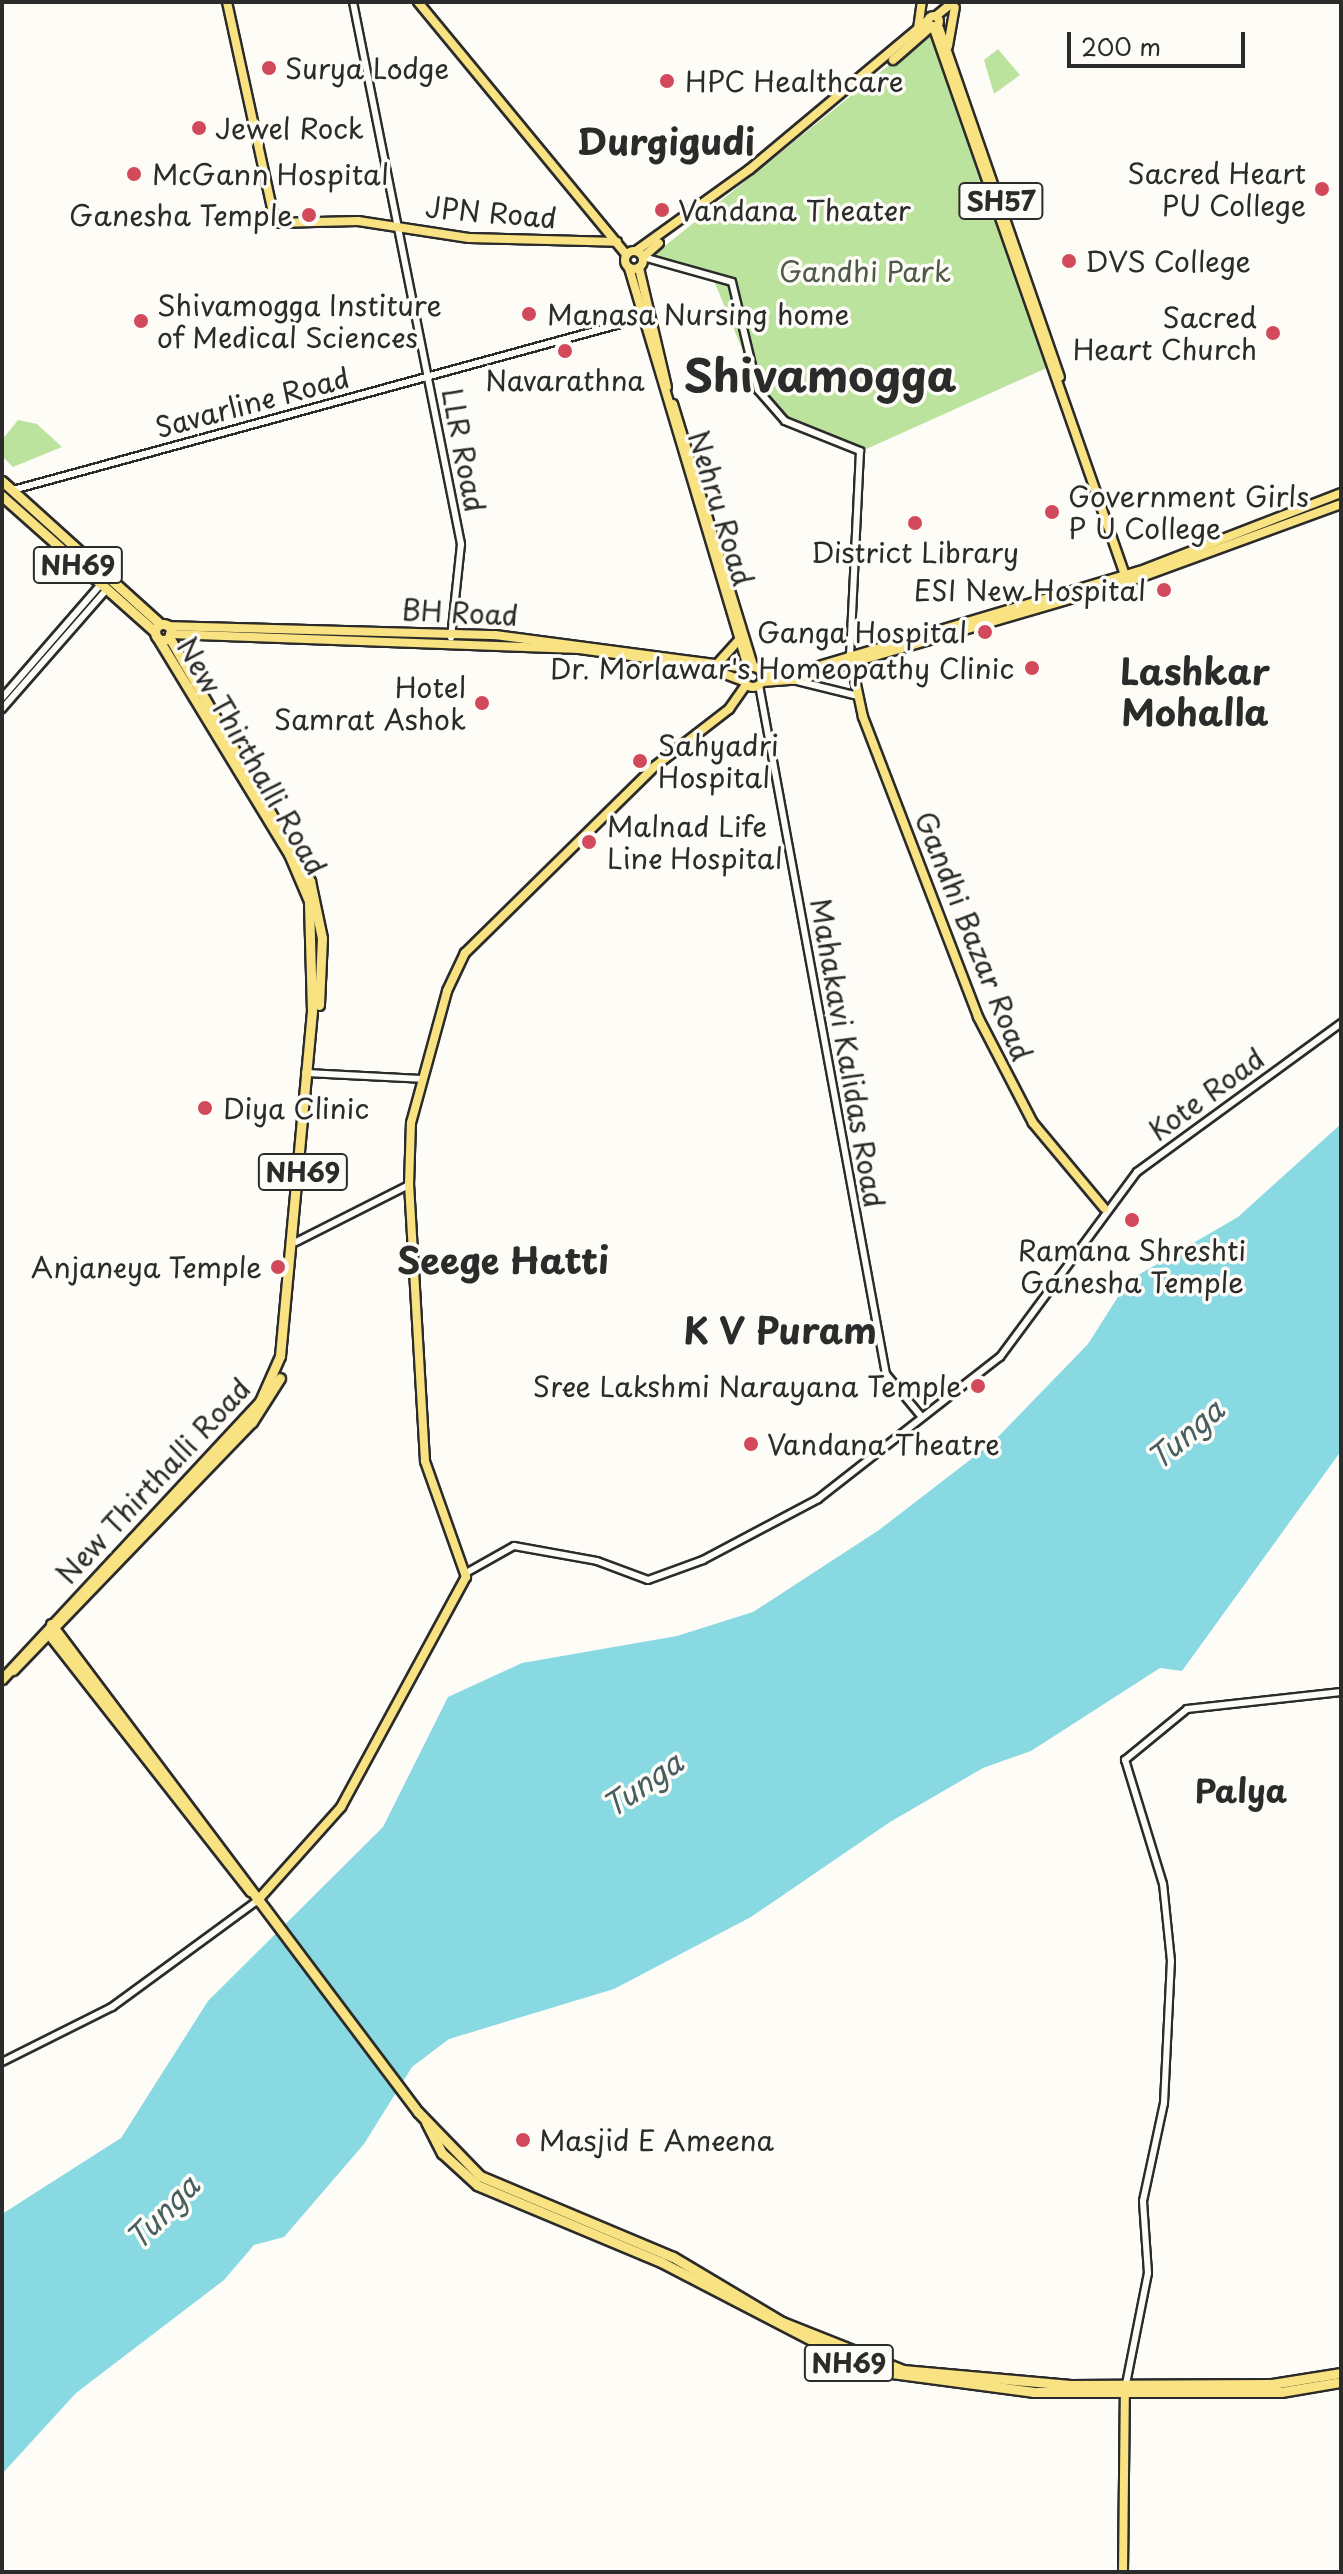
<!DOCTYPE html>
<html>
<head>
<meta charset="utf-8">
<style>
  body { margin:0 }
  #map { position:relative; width:1343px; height:2574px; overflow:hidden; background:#fdfcf7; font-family:"Playpen Sans",sans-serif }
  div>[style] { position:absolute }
  .green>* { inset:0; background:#bce39e }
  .water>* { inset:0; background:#89d9e2 }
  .roads { filter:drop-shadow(2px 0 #2b2b2b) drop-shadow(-2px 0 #2b2b2b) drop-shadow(0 2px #2b2b2b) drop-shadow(0 -2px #2b2b2b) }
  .minor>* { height:6px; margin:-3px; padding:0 3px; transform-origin:3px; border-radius:3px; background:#fdfcf7 }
  .major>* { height:8px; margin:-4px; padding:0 4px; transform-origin:4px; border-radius:4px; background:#f8e281 }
  .major>.ring { margin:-4px; padding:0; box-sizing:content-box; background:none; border:8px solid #f8e281; border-radius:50% }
  .highway>* { height:9px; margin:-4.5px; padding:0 4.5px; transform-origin:4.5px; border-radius:4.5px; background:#f8e281 }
  .highway>.ring { margin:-4.5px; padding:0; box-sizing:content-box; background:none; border:9px solid #f8e281; border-radius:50% }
  .dots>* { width:22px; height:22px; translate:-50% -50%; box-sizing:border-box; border:4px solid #fdfcf7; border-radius:50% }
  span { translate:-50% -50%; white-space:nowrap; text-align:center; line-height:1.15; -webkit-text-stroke:7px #fdfcf7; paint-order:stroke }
  .shield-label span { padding:2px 6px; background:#fdfcf7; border:2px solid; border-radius:6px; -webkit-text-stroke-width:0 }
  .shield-label { font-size:26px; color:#2b2b2b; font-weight:700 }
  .poi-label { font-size:28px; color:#2b2b2b }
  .left { translate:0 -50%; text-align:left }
  .right { translate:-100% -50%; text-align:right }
  .street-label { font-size:28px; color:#2b2b2b }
  .park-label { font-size:28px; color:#4f5948 }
  .water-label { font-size:30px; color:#475f62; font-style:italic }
  .quarter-label { font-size:32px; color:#2b2b2b; font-weight:700 }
  .district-label { font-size:36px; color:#2b2b2b; font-weight:700 }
  .town-label { font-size:44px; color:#2b2b2b; font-weight:700 }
  .frame { position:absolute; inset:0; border:4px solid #2b2b2b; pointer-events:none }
  .scale { position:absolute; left:1067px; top:32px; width:178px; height:36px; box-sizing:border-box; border:4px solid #2b2b2b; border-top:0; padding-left:10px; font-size:24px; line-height:28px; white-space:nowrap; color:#2b2b2b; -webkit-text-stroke:6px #fdfcf7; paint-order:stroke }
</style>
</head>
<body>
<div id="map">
  <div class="green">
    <i style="clip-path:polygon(935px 28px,1051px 366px,862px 451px,785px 421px,749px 366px,714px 281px,650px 258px)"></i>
    <i style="clip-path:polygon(998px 49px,1020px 75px,994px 94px,984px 60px)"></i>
    <i style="clip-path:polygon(18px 420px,37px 424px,62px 447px,13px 467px,2px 456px,2px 440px)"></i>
  </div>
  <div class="water">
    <i style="clip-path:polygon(1341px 1124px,1341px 1451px,1182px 1671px,1160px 1668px,1031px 1751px,983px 1768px,890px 1822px,751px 1917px,614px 1989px,449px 2039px,412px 2067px,364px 2144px,284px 2237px,254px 2245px,224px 2280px,76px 2393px,2px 2474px,2px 2214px,121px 2138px,208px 2001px,383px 1827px,448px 1697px,522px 1663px,677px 1636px,753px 1612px,879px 1530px,992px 1443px,1088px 1344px,1128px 1281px,1238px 1217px)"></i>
  </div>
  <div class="roads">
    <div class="minor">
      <i style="left:353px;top:2px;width:553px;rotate:78.73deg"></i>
      <i style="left:461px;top:544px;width:94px;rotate:96.1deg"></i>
      <i style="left:643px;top:257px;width:92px;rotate:15.7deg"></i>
      <i style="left:732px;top:282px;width:111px;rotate:76.5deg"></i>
      <i style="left:758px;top:390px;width:41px;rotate:48.9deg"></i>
      <i style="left:785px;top:421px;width:81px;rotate:21.8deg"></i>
      <i style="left:860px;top:451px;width:205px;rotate:92.8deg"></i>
      <i style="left:13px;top:490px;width:652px;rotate:-15.29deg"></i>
      <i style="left:793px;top:680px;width:67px;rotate:13.8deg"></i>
      <i style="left:759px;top:685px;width:701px;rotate:79.56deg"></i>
      <i style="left:886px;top:1374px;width:55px;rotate:50.2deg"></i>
      <i style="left:2px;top:698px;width:151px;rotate:-49deg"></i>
      <i style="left:2px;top:709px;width:159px;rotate:-48.8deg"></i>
      <i style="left:305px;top:1073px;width:118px;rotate:2.9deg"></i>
      <i style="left:296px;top:1242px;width:127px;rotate:-26.8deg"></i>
      <i style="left:466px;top:1573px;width:55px;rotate:-29.4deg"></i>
      <i style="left:514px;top:1546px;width:84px;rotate:10.2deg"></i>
      <i style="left:597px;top:1561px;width:54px;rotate:20.4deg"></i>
      <i style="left:648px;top:1580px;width:59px;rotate:-20deg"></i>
      <i style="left:703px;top:1560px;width:130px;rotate:-27.9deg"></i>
      <i style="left:818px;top:1499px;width:231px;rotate:-38deg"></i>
      <i style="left:1000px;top:1357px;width:230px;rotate:-53.5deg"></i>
      <i style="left:1137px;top:1172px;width:253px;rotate:-36.1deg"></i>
      <i style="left:2px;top:2062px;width:123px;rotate:-26.6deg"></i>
      <i style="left:112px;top:2007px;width:180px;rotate:-36.2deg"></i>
      <i style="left:1126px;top:2384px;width:113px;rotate:-78.8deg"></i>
      <i style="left:1148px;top:2273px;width:72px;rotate:-94deg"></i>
      <i style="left:1143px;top:2201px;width:100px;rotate:-77.9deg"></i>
      <i style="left:1164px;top:2103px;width:142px;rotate:-87.2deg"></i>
      <i style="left:1171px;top:1961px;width:77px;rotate:-95.9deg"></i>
      <i style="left:1163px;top:1884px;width:130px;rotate:-107deg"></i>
      <i style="left:1125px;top:1760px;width:80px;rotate:-39.4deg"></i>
      <i style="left:1187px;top:1709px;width:155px;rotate:-6.3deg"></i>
    </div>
    <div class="major">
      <i style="left:227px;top:2px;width:226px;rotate:77.7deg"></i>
      <i style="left:275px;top:223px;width:83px;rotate:-1.4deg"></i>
      <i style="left:358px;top:221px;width:112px;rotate:8.7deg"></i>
      <i style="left:469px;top:238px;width:148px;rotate:1.5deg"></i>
      <i style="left:418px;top:2px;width:327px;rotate:50.5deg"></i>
      <i class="ring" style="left:927.5px;top:15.5px;width:3px;height:3px"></i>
      <i style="left:936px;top:16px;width:22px;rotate:-39deg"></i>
      <i style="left:933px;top:26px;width:585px;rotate:70.73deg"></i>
      <i style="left:939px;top:28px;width:369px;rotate:70.9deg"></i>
      <i style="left:918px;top:29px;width:27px;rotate:-82deg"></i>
      <i style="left:948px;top:46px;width:39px;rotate:-80deg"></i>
      <i style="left:893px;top:60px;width:52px;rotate:-41.1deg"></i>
      <i class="ring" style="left:625px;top:251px;width:10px;height:10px"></i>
      <i style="left:636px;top:251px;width:140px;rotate:-35.7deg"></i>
      <i style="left:750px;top:169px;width:231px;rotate:-39.9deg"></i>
      <i style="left:643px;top:257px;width:21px;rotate:-41deg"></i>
      <i style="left:629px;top:268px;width:416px;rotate:73.4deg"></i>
      <i style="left:639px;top:268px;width:122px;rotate:76.8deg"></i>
      <i style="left:673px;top:404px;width:274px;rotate:73deg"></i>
      <i style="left:168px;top:626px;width:327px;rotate:1.6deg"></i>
      <i style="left:495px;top:635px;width:253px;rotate:7.5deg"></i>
      <i style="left:170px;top:634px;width:409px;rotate:2.1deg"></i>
      <i style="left:579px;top:649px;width:126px;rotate:7.7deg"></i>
      <i style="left:704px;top:666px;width:42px;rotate:21deg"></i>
      <i style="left:850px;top:656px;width:62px;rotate:78deg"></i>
      <i style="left:863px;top:717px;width:321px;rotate:69deg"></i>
      <i style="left:978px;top:1017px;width:119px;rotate:62.6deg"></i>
      <i style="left:1033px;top:1123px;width:111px;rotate:50.1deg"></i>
      <i style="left:719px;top:662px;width:28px;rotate:-48deg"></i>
      <i class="ring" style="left:743px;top:667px;width:12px;height:12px"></i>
      <i style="left:763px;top:675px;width:42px;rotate:-6.8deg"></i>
      <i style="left:805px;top:670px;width:349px;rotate:-16.5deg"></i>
      <i style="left:1140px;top:571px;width:216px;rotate:-21.2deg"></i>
      <i style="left:762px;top:682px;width:31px;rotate:-4deg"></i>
      <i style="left:793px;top:680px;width:349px;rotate:-16.3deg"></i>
      <i style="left:1128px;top:582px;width:227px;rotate:-20.1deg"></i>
      <i style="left:257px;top:1901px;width:126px;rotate:-48.2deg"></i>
      <i style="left:341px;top:1807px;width:262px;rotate:-61.5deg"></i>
      <i style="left:466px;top:1577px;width:123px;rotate:-109.5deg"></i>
      <i style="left:425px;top:1461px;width:276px;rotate:-93.3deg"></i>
      <i style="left:409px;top:1185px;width:62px;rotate:-88.2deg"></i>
      <i style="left:411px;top:1123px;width:137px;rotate:-74.7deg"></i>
      <i style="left:447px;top:991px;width:42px;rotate:-64.7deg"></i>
      <i style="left:465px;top:953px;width:265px;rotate:-44.5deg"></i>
      <i style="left:654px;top:767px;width:95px;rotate:-37.7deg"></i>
      <i style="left:729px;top:709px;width:29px;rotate:-55deg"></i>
      <i style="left:1123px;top:2572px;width:183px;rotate:-89.4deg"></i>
    </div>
    <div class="highway">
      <i style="left:2px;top:481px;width:213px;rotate:42.1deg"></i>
      <i style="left:2px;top:496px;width:205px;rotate:41.6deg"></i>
      <i class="ring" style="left:155px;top:624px;width:7px;height:7px"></i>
      <i style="left:169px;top:637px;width:282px;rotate:60deg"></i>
      <i style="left:310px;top:881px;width:58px;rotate:78.1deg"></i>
      <i style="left:322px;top:938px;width:67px;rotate:92.6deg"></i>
      <i style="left:51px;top:1624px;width:611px;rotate:53.06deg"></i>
      <i style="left:418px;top:2112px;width:89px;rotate:45.9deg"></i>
      <i style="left:480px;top:2176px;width:209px;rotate:22.8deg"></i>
      <i style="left:673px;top:2257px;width:127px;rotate:30.8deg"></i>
      <i style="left:782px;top:2322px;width:130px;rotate:21.6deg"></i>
      <i style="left:903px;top:2370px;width:168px;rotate:5.1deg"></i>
      <i style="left:1070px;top:2385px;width:202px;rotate:-0.3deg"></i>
      <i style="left:1272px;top:2384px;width:70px;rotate:-9.1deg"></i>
      <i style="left:48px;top:1633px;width:328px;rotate:51.9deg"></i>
      <i style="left:13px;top:1670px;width:344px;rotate:-46.1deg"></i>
      <i style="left:252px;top:1422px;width:52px;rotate:-57.5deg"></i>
      <i style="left:2px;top:1679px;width:379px;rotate:-47.1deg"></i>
      <i style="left:260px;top:1401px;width:49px;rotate:-66deg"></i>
      <i style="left:280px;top:1356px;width:346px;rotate:-84.7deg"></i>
      <i style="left:312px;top:1011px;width:110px;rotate:-91.6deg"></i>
      <i style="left:309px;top:901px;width:51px;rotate:-113.1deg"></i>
      <i style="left:289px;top:854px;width:254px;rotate:-121.3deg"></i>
      <i style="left:426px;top:2122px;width:35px;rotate:63deg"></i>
      <i style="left:442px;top:2153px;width:47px;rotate:42.4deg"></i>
      <i style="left:477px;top:2185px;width:199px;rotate:22.7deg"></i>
      <i style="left:661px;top:2262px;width:234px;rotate:27.4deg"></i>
      <i style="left:869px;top:2370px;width:165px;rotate:7.6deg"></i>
      <i style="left:1033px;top:2392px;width:248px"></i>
      <i style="left:1281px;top:2392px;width:61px;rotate:-9.5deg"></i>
    </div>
  </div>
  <div class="dots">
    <i style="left:269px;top:68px;background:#d1495b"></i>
    <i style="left:667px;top:81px;background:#d1495b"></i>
    <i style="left:199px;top:128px;background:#d1495b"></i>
    <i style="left:134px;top:174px;background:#d1495b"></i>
    <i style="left:1322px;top:189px;background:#d1495b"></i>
    <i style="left:662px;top:210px;background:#d1495b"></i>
    <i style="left:309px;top:215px;background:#d1495b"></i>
    <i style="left:1069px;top:261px;background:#d1495b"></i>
    <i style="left:529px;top:314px;background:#d1495b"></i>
    <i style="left:141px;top:321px;background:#d1495b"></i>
    <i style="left:1273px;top:333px;background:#d1495b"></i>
    <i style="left:565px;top:351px;background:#d1495b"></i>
    <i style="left:1052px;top:512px;background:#d1495b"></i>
    <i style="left:915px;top:523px;background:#d1495b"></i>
    <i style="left:1164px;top:590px;background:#d1495b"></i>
    <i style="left:985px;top:632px;background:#d1495b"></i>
    <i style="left:1032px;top:668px;background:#d1495b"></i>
    <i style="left:482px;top:703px;background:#d1495b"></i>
    <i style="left:640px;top:761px;background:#d1495b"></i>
    <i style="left:589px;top:842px;background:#d1495b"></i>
    <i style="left:205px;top:1108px;background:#d1495b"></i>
    <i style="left:1132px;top:1220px;background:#d1495b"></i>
    <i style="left:278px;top:1267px;background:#d1495b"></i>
    <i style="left:978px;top:1386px;background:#d1495b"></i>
    <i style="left:751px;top:1444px;background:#d1495b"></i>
    <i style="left:523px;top:2140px;background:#d1495b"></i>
  </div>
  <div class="shield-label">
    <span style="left:1001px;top:201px">SH57</span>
    <span style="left:78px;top:565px">NH69</span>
    <span style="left:303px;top:1172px">NH69</span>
    <span style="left:849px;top:2363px">NH69</span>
  </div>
  <div class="poi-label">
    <span class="left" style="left:285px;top:68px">Surya Lodge</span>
    <span class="left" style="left:685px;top:81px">HPC Healthcare</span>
    <span class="left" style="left:215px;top:128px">Jewel Rock</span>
    <span class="right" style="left:1306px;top:189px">Sacred Heart<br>PU College</span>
    <span class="left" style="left:152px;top:174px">McGann Hospital</span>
    <span class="left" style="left:678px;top:210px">Vandana Theater</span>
    <span class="right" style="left:293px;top:215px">Ganesha Temple</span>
    <span class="left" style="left:1085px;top:261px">DVS College</span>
    <span class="left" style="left:157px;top:321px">Shivamogga Institure<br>of Medical Sciences</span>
    <span class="left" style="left:547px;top:314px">Manasa Nursing home</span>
    <span class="right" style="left:1257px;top:333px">Sacred<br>Heart Church</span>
    <span style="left:565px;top:380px">Navarathna</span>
    <span class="left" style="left:1068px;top:512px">Government Girls<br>P U College</span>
    <span style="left:915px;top:552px">District Library</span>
    <span class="right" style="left:1146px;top:590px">ESI New Hospital</span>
    <span class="right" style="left:967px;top:632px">Ganga Hospital</span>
    <span class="right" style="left:1014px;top:668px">Dr. Morlawar's Homeopathy Clinic</span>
    <span class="right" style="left:466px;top:703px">Hotel<br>Samrat Ashok</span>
    <span class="left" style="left:658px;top:761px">Sahyadri<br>Hospital</span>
    <span class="left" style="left:607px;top:842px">Malnad Life<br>Line Hospital</span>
    <span class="left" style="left:223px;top:1108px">Diya Clinic</span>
    <span style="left:1132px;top:1266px">Ramana Shreshti<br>Ganesha Temple</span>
    <span class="right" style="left:262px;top:1267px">Anjaneya Temple</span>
    <span class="right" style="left:962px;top:1386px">Sree Lakshmi Narayana Temple</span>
    <span class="left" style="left:767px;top:1444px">Vandana Theatre</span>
    <span class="left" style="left:539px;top:2140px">Masjid E Ameena</span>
  </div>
  <div class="street-label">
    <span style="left:491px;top:212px;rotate:5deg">JPN Road</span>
    <span style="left:252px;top:402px;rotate:-15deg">Savarline Road</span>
    <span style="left:464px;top:450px;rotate:79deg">LLR Road</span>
    <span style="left:721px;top:508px;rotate:73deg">Nehru Road</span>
    <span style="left:460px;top:612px;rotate:3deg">BH Road</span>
    <span style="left:252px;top:756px;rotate:60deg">New Thirthalli Road</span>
    <span style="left:974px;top:936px;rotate:68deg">Gandhi Bazar Road</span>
    <span style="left:848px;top:1053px;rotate:80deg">Mahakavi Kalidas Road</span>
    <span style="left:1206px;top:1094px;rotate:-36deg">Kote Road</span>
    <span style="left:153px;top:1481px;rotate:-47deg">New Thirthalli Road</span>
  </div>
  <div class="park-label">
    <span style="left:865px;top:271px">Gandhi Park</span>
  </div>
  <div class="water-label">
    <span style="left:1185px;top:1434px;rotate:-41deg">Tunga</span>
    <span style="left:642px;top:1784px;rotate:-35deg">Tunga</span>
    <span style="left:162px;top:2212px;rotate:-46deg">Tunga</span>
  </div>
  <div class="quarter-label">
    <span style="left:1241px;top:1790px">Palya</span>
  </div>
  <div class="district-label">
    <span style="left:666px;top:141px">Durgigudi</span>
    <span style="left:1195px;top:691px">Lashkar<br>Mohalla</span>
    <span style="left:503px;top:1260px">Seege Hatti</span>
    <span style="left:780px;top:1330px">K V Puram</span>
  </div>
  <div class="town-label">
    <span style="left:820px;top:374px">Shivamogga</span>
  </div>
  <div class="frame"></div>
  <div class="scale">200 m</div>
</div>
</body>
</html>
